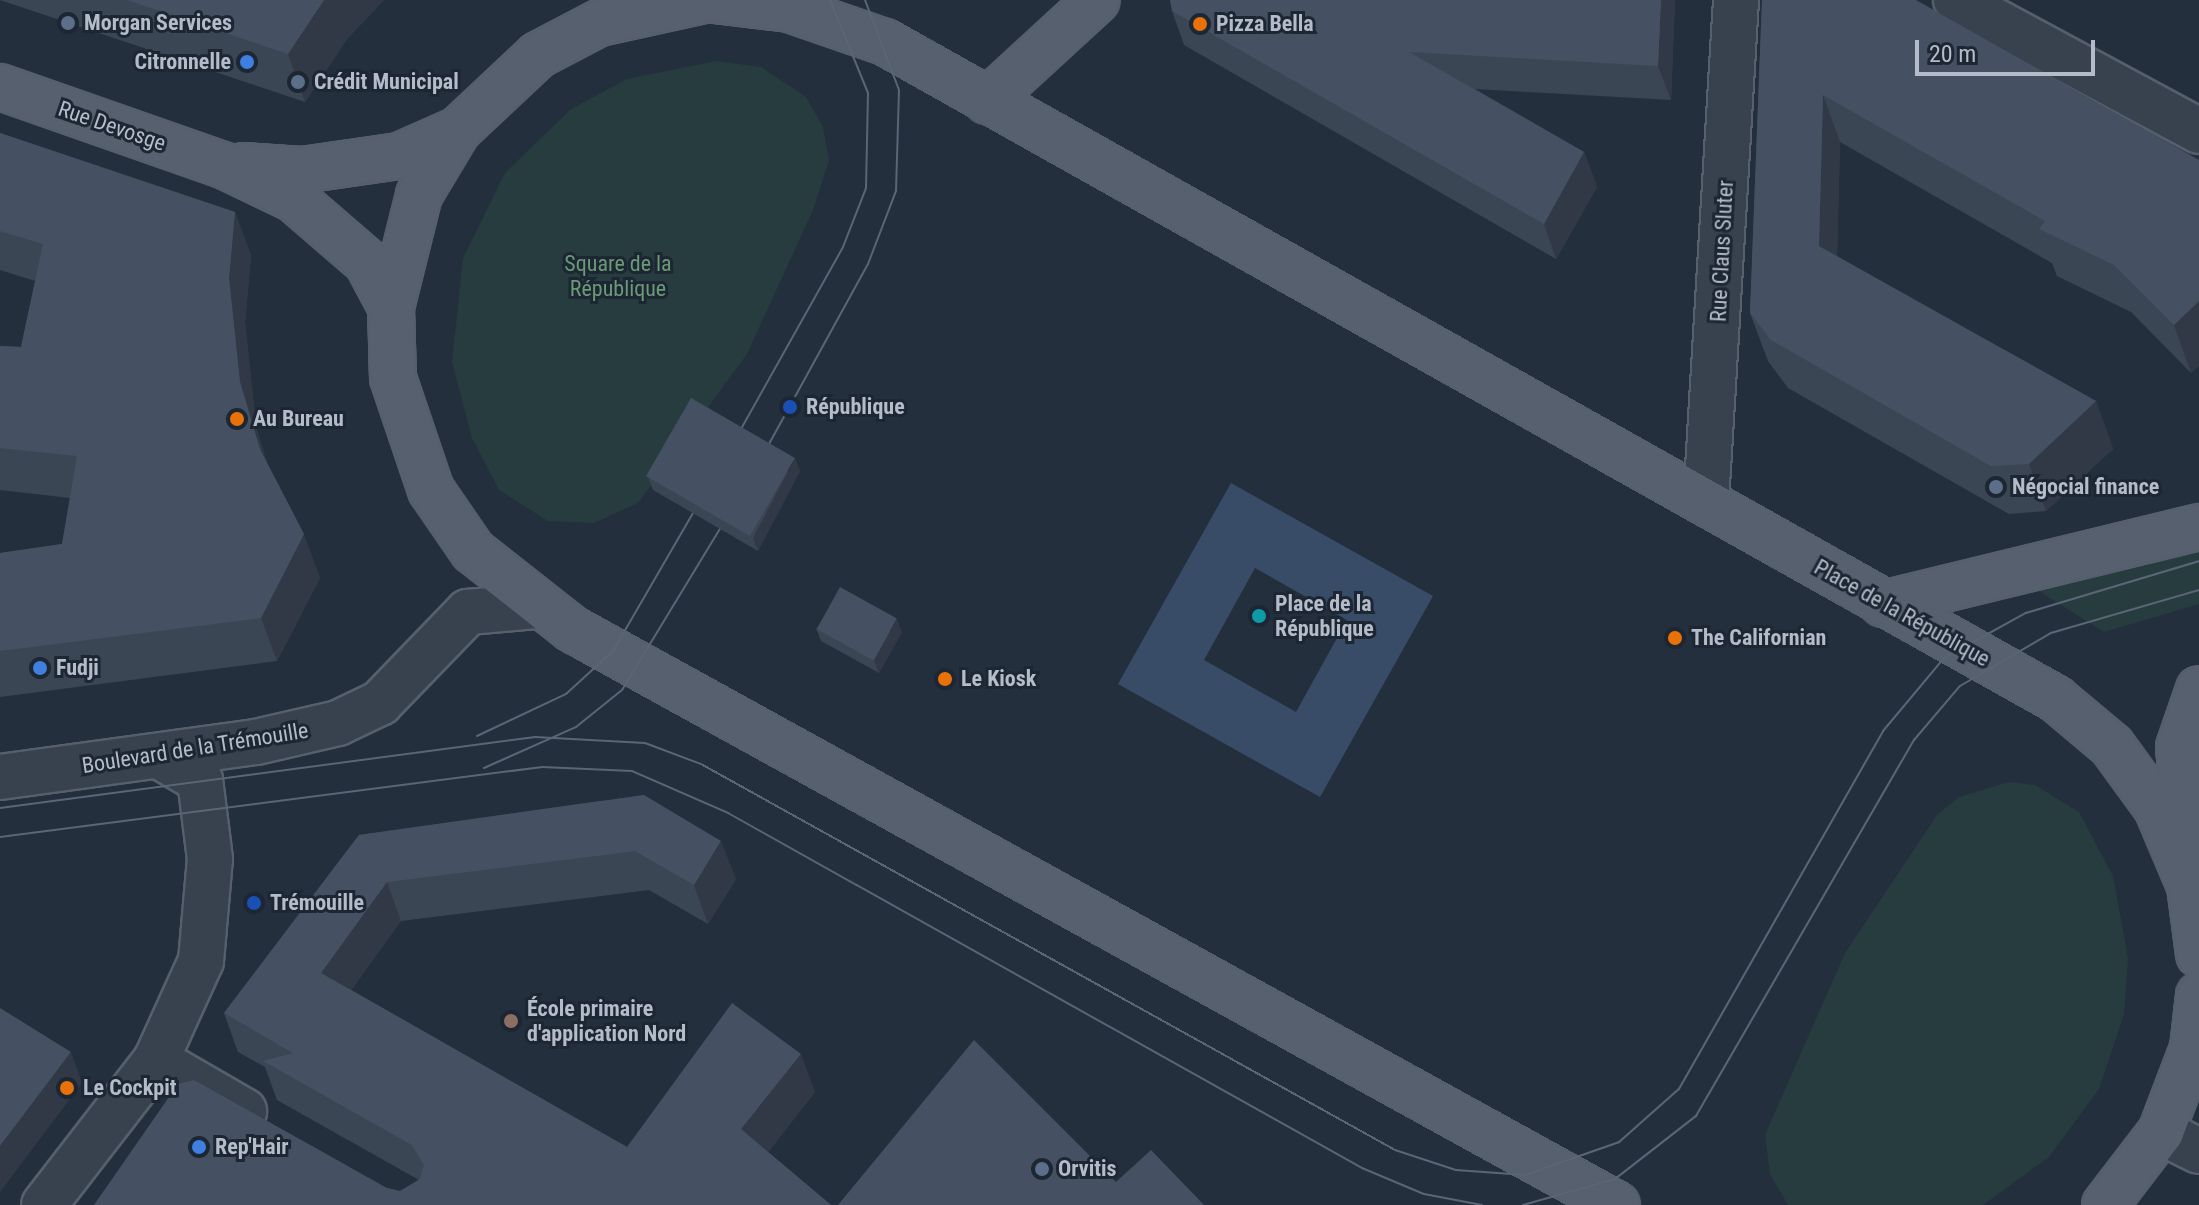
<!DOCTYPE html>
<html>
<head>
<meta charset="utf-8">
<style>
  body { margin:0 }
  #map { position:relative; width:2199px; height:1205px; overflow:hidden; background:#242f3e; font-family:"Roboto Condensed",sans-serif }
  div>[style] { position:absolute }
  .green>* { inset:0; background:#263c3f }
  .water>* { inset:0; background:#394c67 }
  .roads { filter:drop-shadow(2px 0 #565f6c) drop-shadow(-2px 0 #565f6c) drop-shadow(0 2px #565f6c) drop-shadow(0 -2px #565f6c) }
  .minor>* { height:44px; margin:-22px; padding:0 22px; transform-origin:22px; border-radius:22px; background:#38414e }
  .major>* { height:44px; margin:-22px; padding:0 22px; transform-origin:22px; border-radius:22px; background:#56606e }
  .tram>* { height:2px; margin:-1px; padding:0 1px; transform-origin:1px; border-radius:1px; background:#5a6575 }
  .wall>* { inset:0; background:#3b4654 }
  .shaded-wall>* { inset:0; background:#303945 }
  .building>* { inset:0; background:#455162; transform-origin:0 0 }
  .dots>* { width:22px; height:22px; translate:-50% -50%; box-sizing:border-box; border:4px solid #1d2633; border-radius:50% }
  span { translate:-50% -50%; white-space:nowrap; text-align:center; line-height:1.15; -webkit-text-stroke:6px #1d2633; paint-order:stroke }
  .poi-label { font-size:22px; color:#b4bcc9; font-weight:700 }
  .left { translate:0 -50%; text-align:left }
  .right { translate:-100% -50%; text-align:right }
  .street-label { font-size:22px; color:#b4bcc9 }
  .park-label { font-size:22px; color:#6b9a76 }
  .scale { position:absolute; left:1915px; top:40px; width:180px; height:36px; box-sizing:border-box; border:4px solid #b4bcc9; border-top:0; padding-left:10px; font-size:24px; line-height:28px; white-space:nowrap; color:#b4bcc9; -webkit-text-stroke:6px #1d2633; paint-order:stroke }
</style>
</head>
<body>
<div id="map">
  <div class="green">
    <i style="clip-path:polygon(717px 61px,761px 67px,806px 97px,823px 127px,829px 160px,813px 210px,747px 354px,638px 503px,594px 523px,548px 521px,499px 490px,472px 438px,452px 362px,463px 258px,505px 173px,571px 109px,627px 79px)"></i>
    <i style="clip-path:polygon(2199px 545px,2199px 604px,2104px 632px,2034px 588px)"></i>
    <i style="clip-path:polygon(2009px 782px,2035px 785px,2079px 812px,2113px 876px,2128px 958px,2124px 1014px,2099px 1089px,2049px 1157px,1983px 1205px,1788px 1205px,1770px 1174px,1765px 1135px,1845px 953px,1937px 815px,1959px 797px)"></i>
  </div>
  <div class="water">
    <i style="clip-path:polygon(evenodd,1231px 483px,1433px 596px,1320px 797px,1118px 684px,1231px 483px,1255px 568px,1347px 620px,1296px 712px,1204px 660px,1255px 568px)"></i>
  </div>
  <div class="roads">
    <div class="minor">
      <i style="left:1956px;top:0;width:276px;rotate:28.3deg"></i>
      <i style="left:1706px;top:502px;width:503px;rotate:-86.58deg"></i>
      <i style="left:0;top:777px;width:258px;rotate:-7.8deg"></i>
      <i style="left:256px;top:742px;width:84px;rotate:-13deg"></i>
      <i style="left:338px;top:723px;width:47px;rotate:-25.5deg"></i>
      <i style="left:380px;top:703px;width:127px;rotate:-46deg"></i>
      <i style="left:468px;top:612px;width:68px;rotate:-5deg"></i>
      <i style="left:156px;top:1060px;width:102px;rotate:30.1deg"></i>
      <i style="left:2161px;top:1132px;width:42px;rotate:26.6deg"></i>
      <i style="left:44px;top:1205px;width:183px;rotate:-52.3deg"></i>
      <i style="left:156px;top:1060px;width:109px;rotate:-65.6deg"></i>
      <i style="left:201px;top:961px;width:102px;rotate:-85deg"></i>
      <i style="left:210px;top:859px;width:80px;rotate:-97.2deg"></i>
      <i style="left:200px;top:780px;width:48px;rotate:-149.7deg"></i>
    </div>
    <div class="major">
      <i style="left:704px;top:0;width:107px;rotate:167.6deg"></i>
      <i style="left:599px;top:23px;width:69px;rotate:152.3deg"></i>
      <i style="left:538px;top:55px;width:110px;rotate:136.8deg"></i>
      <i style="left:458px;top:130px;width:76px;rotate:121deg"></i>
      <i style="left:419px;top:195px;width:115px;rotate:104deg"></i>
      <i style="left:391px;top:307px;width:71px;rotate:88.4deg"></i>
      <i style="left:393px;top:378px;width:118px;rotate:71.3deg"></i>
      <i style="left:431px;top:490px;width:74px;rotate:55.5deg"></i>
      <i style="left:473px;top:551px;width:126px;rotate:38.2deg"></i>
      <i style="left:572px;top:629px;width:1193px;rotate:28.86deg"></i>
      <i style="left:714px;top:0;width:76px;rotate:6.8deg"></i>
      <i style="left:789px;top:9px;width:102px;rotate:19deg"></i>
      <i style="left:885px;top:42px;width:1343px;rotate:29.29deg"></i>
      <i style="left:2056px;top:699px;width:73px;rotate:40deg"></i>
      <i style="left:2112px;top:746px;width:77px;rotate:54deg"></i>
      <i style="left:2157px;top:808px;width:85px;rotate:67.1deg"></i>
      <i style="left:2190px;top:886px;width:69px;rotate:82.5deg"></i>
      <i style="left:0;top:87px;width:236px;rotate:19.3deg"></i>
      <i style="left:223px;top:165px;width:79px;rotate:25.6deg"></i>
      <i style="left:294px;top:199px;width:96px;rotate:40.8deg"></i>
      <i style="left:367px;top:262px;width:51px;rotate:61.9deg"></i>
      <i style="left:987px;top:101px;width:149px;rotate:-42.6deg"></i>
      <i style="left:243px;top:166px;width:59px;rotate:3.9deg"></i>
      <i style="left:302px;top:170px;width:98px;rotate:-8.2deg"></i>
      <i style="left:399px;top:156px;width:64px;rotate:-23.8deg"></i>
      <i style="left:1883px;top:604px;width:325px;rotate:-13.7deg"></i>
      <i style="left:2187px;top:848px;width:101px;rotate:-94.5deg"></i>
      <i style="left:2179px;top:747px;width:61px;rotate:-71deg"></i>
      <i style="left:2105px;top:1205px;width:92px;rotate:-52.5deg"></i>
      <i style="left:2161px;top:1132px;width:90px;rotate:-69.1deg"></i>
      <i style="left:2193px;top:1048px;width:53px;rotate:-83.5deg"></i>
    </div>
  </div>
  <div class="tram">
    <i style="left:732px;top:445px;width:227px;rotate:-60.7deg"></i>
    <i style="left:843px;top:247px;width:63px;rotate:-68.7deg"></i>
    <i style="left:866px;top:188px;width:95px;rotate:-88.8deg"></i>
    <i style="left:868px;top:93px;width:100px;rotate:-112.2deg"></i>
    <i style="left:758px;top:464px;width:228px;rotate:-61.2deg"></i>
    <i style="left:868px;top:264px;width:78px;rotate:-69deg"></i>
    <i style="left:896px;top:191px;width:101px;rotate:-88.3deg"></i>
    <i style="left:899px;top:90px;width:96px;rotate:-110.7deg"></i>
    <i style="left:477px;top:736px;width:98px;rotate:-25.3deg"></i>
    <i style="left:566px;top:694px;width:64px;rotate:-42.5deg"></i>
    <i style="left:613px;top:651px;width:181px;rotate:-59.9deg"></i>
    <i style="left:484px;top:768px;width:101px;rotate:-24deg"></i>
    <i style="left:576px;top:727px;width:59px;rotate:-38.8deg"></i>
    <i style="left:622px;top:690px;width:212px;rotate:-58.7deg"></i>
    <i style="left:0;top:808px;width:540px;rotate:-7.56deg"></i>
    <i style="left:535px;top:737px;width:110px;rotate:3.1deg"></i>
    <i style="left:645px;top:743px;width:60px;rotate:20.6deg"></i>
    <i style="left:701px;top:764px;width:794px;rotate:29.08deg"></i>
    <i style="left:1395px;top:1150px;width:64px;rotate:18.2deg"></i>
    <i style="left:1456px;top:1170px;width:69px;rotate:4.1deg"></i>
    <i style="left:1525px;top:1175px;width:100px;rotate:-19.3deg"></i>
    <i style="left:1619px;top:1142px;width:80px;rotate:-41.5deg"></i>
    <i style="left:1679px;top:1089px;width:412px;rotate:-60.3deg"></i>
    <i style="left:1883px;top:731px;width:95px;rotate:-50.1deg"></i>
    <i style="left:1944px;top:658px;width:94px;rotate:-28.8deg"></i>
    <i style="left:2026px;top:613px;width:181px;rotate:-16.7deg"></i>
    <i style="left:0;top:837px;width:547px;rotate:-7.36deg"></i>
    <i style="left:542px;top:767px;width:90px;rotate:2.5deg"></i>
    <i style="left:632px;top:771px;width:105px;rotate:23.6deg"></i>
    <i style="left:728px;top:813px;width:727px;rotate:29.25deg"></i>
    <i style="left:1362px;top:1168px;width:67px;rotate:22.8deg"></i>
    <i style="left:1424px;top:1194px;width:59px;rotate:10.7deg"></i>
    <i style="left:1523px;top:1205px;width:96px;rotate:-15.8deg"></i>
    <i style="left:1615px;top:1179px;width:103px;rotate:-37.9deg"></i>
    <i style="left:1696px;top:1116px;width:435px;rotate:-59.9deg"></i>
    <i style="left:1914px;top:740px;width:71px;rotate:-49.6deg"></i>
    <i style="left:1960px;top:686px;width:105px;rotate:-30.2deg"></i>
    <i style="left:2051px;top:633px;width:154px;rotate:-16.2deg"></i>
  </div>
  <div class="wall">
    <i style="clip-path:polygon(0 0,384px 0,347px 39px,305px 102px)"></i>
    <i style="clip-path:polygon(1675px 0,1671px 100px,1475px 89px,1584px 152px,1597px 187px,1556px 259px,1184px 45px,1172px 11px)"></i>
    <i style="clip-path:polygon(1762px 0,2199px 160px,2199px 366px,2191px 373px,2131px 312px,2057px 276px,2052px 263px,1840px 142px,1837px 257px,2096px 401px,2113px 449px,2046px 511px,2009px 514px,1788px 388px,1768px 361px,1750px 313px)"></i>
    <i style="clip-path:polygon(0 133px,235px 212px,251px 256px,245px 322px,256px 426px,266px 461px,320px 578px,277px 661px,0 697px,0 553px,62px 544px,70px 498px,0 490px,0 346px,21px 347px,35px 281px,0 270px)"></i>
    <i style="clip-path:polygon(800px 471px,758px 551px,653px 490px,648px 477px)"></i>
    <i style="clip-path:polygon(816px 628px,902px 632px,879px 673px,821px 641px)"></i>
    <i style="clip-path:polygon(644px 795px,736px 879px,708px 924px,649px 890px,401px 921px,351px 990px,627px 1147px,815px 1092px,768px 1152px,831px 1205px,94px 1205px,387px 1188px,400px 1191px,419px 1180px,277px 1100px,265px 1067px,238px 1052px,224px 1013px,359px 835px)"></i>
  </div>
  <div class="shaded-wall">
    <i style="clip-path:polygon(324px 0,384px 0,347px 39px,305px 102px,288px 54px)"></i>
    <i style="clip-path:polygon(1661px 0,1675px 0,1671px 100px,1658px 66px)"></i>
    <i style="clip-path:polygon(1823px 95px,1840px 142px,1836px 294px,1819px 246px)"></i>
    <i style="clip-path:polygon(1584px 152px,1597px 187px,1556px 259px,1544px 224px)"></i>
    <i style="clip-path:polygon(235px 212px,251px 256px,245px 322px,256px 426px,276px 492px,260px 449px,240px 382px,229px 278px)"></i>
    <i style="clip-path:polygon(2199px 301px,2199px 366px,2191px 373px,2174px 325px)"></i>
    <i style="clip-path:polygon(2096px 401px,2113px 449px,2046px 511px,2029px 464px)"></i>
    <i style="clip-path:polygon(795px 458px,800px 471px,758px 551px,753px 538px)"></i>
    <i style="clip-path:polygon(304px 534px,320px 578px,277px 661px,261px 618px)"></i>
    <i style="clip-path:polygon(897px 619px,902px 632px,879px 673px,874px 660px)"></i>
    <i style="clip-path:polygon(721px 841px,736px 879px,708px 924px,694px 885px)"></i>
    <i style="clip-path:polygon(387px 882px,401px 921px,335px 1011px,321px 973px)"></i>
    <i style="clip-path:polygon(71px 1052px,82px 1083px,0 1192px,0 1146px)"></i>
    <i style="clip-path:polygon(801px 1054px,815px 1092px,755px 1168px,741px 1129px)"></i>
  </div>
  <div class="building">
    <i style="clip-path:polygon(127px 0,324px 0,288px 54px)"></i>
    <i style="clip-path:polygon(1170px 0,1661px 0,1658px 66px,1409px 52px,1584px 152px,1544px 224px,1172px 11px)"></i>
    <i style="clip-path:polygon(1762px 0,1916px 0,2199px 160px,2199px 301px,2174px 325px,2114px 265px,2039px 229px,2045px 221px,1823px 95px,1819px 246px,2096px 401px,2029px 464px,1991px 466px,1771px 340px,1750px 313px)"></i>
    <i style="clip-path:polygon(0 133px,235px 212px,229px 278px,240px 382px,260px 449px,304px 534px,261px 618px,0 651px,0 553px,62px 544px,77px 456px,0 448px,0 346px,21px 347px,43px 244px,0 231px)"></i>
    <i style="left:691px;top:398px;width:120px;height:90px;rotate:30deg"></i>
    <i style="left:840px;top:587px;width:65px;height:48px;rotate:29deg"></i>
    <i style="clip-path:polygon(644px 795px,721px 841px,694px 885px,635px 851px,387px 882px,321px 973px,627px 1147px,732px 1003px,801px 1054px,741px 1129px,831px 1205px,94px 1205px,178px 1084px,194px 1080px,387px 1188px,400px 1191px,420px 1179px,424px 1165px,412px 1145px,263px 1061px,293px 1053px,224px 1013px,359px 835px)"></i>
    <i style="clip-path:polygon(0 1008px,71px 1052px,0 1146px)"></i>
    <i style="clip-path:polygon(974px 1040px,1116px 1182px,1151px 1150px,1204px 1205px,838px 1205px)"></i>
  </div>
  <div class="dots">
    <i style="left:68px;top:23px;background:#5c6f8a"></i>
    <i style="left:1200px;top:24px;background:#e8710a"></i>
    <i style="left:247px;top:62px;background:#3f7fe0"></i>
    <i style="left:298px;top:82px;background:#5c6f8a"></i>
    <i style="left:790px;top:407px;background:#1a4fb4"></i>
    <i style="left:237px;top:419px;background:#e8710a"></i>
    <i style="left:1996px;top:487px;background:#5c6f8a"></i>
    <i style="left:1259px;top:616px;background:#0f9aa8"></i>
    <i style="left:1675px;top:638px;background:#e8710a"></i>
    <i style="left:40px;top:668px;background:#3f7fe0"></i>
    <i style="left:945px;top:679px;background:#e8710a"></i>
    <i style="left:254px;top:903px;background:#1a4fb4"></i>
    <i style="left:511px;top:1021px;background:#8d6e63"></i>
    <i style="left:67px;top:1088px;background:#e8710a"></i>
    <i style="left:199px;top:1147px;background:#3f7fe0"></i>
    <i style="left:1042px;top:1169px;background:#5c6f8a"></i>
  </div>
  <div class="poi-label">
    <span class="left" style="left:84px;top:23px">Morgan Services</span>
    <span class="left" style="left:1216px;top:24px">Pizza Bella</span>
    <span class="right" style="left:231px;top:62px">Citronnelle</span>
    <span class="left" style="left:314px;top:82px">Crédit Municipal</span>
    <span class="left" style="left:806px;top:407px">République</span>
    <span class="left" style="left:253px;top:419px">Au Bureau</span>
    <span class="left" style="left:2012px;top:487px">Négocial finance</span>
    <span class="left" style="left:1275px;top:616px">Place de la<br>République</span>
    <span class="left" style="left:1691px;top:638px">The Californian</span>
    <span class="left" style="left:56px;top:668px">Fudji</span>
    <span class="left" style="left:961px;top:679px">Le Kiosk</span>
    <span class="left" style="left:270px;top:903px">Trémouille</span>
    <span class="left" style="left:527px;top:1021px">École primaire<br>d'application Nord</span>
    <span class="left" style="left:83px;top:1088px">Le Cockpit</span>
    <span class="left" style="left:215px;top:1147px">Rep'Hair</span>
    <span class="left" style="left:1058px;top:1169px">Orvitis</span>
  </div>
  <div class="street-label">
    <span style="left:112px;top:126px;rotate:19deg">Rue Devosge</span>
    <span style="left:1722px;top:251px;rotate:-87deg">Rue Claus Sluter</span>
    <span style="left:1902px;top:613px;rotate:29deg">Place de la République</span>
    <span style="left:195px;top:748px;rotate:-9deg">Boulevard de la Trémouille</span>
  </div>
  <div class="park-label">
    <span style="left:618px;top:276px">Square de la<br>République</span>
  </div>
  <div class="scale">20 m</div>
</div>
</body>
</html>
